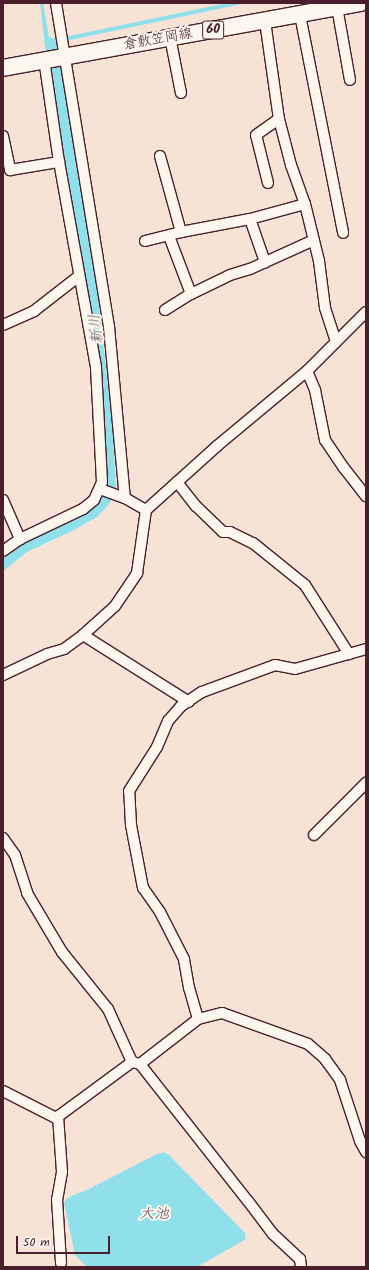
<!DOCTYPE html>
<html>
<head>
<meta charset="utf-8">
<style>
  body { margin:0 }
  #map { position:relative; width:369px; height:1270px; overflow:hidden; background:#f6e3d6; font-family:Kalam,"Klee One",sans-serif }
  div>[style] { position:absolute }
  .water>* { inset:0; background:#8fe0eb }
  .stream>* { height:4px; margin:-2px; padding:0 2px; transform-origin:2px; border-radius:2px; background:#8fe0eb }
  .roads { filter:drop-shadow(1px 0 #4a1f2b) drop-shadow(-1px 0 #4a1f2b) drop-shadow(0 1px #4a1f2b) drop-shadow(0 -1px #4a1f2b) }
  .minor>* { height:10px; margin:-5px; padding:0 5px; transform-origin:5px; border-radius:5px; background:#fbf7ec }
  .primary>* { height:16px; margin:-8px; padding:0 8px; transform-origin:8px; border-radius:8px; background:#fbf7ec }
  span { translate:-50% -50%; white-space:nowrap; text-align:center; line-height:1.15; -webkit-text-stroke:4px #fbf7ec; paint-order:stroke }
  .shield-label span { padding:1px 3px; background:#fbf7ec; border:1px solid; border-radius:3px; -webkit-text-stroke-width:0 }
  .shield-label { font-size:13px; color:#4a1f2b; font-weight:700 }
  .street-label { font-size:14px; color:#4a1f2b }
  .water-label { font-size:15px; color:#5b4f5b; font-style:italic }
  .frame { position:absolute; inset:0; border:4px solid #4a1f2b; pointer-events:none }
  .scale { position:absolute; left:16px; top:1236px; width:94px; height:18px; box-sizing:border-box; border:2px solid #4a1f2b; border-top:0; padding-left:5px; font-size:12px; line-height:14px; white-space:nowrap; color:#4a1f2b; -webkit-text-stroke:3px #fbf7ec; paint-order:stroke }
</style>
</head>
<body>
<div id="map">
  <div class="water">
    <i style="clip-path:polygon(40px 3px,43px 3px,49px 37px,56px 39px,95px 272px,112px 420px,116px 488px,109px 504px,97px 517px,74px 530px,27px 552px,3px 571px,3px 557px,39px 535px,88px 511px,105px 485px,83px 275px,45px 46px)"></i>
    <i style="clip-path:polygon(164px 1152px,169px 1155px,245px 1233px,246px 1239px,197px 1267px,87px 1267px,75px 1255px,64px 1202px,69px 1197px,87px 1190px,155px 1155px)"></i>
  </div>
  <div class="stream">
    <i style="left:65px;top:39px;width:177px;rotate:-11.8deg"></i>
  </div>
  <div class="roads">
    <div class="minor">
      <i style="left:56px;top:3px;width:328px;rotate:80.7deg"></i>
      <i style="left:109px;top:327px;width:172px;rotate:84.7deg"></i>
      <i style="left:337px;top:7px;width:74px;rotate:79.9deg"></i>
      <i style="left:300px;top:15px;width:222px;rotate:78.8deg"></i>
      <i style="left:265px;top:21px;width:99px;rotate:81.9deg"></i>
      <i style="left:279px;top:119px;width:48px;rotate:75.4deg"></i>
      <i style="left:291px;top:165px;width:41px;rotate:70.3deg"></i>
      <i style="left:305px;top:204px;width:59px;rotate:76.2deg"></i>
      <i style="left:319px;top:261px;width:47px;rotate:82.7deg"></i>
      <i style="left:325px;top:308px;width:35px;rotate:72deg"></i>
      <i style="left:170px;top:37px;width:57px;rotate:78.9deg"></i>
      <i style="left:3px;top:136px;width:35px;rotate:78deg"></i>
      <i style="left:10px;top:170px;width:50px;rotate:-9.3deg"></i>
      <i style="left:160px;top:156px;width:79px;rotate:74.6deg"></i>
      <i style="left:268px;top:183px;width:49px;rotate:-104deg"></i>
      <i style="left:256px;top:135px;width:28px;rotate:-35deg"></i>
      <i style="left:250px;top:219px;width:46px;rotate:70.8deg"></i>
      <i style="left:169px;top:236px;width:62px;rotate:69.2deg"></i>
      <i style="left:145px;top:241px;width:37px;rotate:-14deg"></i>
      <i style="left:181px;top:232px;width:70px;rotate:-10.7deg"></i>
      <i style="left:250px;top:219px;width:57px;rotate:-15.3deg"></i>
      <i style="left:165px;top:310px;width:31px;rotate:-32deg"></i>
      <i style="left:191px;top:294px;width:43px;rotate:-26deg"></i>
      <i style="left:230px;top:275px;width:21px;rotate:-17deg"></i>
      <i style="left:250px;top:269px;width:70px;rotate:-24.4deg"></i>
      <i style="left:3px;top:325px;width:34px;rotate:-24deg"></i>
      <i style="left:34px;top:311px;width:57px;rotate:-37.9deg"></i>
      <i style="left:307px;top:371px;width:21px;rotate:67deg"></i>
      <i style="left:315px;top:390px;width:51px;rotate:78.7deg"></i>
      <i style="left:325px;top:440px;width:34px;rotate:56deg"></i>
      <i style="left:344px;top:468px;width:36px;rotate:52deg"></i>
      <i style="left:177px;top:482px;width:31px;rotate:52deg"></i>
      <i style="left:196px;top:506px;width:37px;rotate:44deg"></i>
      <i style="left:223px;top:532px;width:7px"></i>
      <i style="left:230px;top:532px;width:25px;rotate:26deg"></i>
      <i style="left:253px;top:543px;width:67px;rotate:38.9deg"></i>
      <i style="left:305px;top:585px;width:82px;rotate:57.5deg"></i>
      <i style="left:100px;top:489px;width:27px;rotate:20deg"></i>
      <i style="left:125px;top:498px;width:24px;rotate:30deg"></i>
      <i style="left:146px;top:510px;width:96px;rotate:-42deg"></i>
      <i style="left:217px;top:446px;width:117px;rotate:-39.8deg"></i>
      <i style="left:307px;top:371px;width:83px;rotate:-45deg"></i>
      <i style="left:3px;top:500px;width:43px;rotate:66.4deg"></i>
      <i style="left:3px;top:551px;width:21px;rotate:-35deg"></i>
      <i style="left:20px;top:539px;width:70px;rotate:-25.5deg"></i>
      <i style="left:83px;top:509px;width:14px;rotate:-39deg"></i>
      <i style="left:94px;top:500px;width:20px;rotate:-66deg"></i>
      <i style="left:102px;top:482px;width:115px;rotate:-93deg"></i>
      <i style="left:96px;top:367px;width:208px;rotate:-100.2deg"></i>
      <i style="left:59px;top:162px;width:104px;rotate:-98.3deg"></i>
      <i style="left:83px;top:635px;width:125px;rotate:32.3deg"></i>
      <i style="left:3px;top:675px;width:49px;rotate:-25.5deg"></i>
      <i style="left:47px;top:654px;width:18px;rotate:-16deg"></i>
      <i style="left:64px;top:649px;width:24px;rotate:-36deg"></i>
      <i style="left:83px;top:635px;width:43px;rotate:-42.2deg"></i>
      <i style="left:115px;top:606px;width:40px;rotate:-56deg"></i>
      <i style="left:137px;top:573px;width:64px;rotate:-81.9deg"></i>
      <i style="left:314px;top:835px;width:74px;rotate:-45deg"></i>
      <i style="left:3px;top:838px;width:21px;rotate:55deg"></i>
      <i style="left:15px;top:855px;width:40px;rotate:72deg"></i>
      <i style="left:27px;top:893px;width:69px;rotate:59.3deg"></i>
      <i style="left:62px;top:952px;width:73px;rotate:51.1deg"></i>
      <i style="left:108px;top:1009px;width:58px;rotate:65.6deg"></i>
      <i style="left:132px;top:1062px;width:8px;rotate:14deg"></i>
      <i style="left:140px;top:1064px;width:174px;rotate:51.8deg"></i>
      <i style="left:248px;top:1201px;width:41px;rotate:52.9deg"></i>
      <i style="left:273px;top:1234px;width:37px;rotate:43deg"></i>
      <i style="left:300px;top:1259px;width:8px;rotate:83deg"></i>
      <i style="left:198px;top:1019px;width:32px;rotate:-106deg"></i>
      <i style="left:189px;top:988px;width:29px;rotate:-100deg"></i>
      <i style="left:184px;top:959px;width:53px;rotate:-117.1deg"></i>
      <i style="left:160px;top:912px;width:29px;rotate:-125deg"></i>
      <i style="left:143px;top:888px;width:64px;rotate:-100.8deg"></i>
      <i style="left:131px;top:825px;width:34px;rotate:-93deg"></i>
      <i style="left:129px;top:791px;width:52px;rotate:-57.5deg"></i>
      <i style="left:157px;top:747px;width:28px;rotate:-67deg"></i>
      <i style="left:168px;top:721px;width:20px;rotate:-49deg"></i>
      <i style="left:181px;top:706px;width:25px;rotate:-34deg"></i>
      <i style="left:202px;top:692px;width:78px;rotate:-20.3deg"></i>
      <i style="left:275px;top:665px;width:20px;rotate:11deg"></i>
      <i style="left:295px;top:669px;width:74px;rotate:-15.7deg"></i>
      <i style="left:140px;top:1064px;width:73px;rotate:-37.8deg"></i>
      <i style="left:198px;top:1019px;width:25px;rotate:-14deg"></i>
      <i style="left:222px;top:1013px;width:91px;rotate:19.8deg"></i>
      <i style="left:308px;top:1044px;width:23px;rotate:41deg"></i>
      <i style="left:325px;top:1059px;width:26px;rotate:54deg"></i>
      <i style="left:340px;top:1080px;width:64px;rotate:71.8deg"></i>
      <i style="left:360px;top:1141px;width:13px;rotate:61deg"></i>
      <i style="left:3px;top:1091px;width:59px;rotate:27deg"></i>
      <i style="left:56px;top:1118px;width:94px;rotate:-36.4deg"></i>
      <i style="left:58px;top:1116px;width:56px;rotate:85.9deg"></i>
      <i style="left:62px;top:1172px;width:27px;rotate:100deg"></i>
      <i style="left:57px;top:1199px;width:64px;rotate:86.4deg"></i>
    </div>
    <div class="primary">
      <i style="left:3px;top:68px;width:363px;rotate:-10.3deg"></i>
    </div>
  </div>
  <div class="shield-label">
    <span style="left:213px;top:30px">60</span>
  </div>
  <div class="street-label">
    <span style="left:158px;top:39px;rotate:-10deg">倉敷笠岡線</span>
  </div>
  <div class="water-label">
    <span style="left:97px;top:329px;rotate:-97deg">新川</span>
    <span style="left:154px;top:1215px">大池</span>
  </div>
  <div class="frame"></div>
  <div class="scale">50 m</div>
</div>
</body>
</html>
